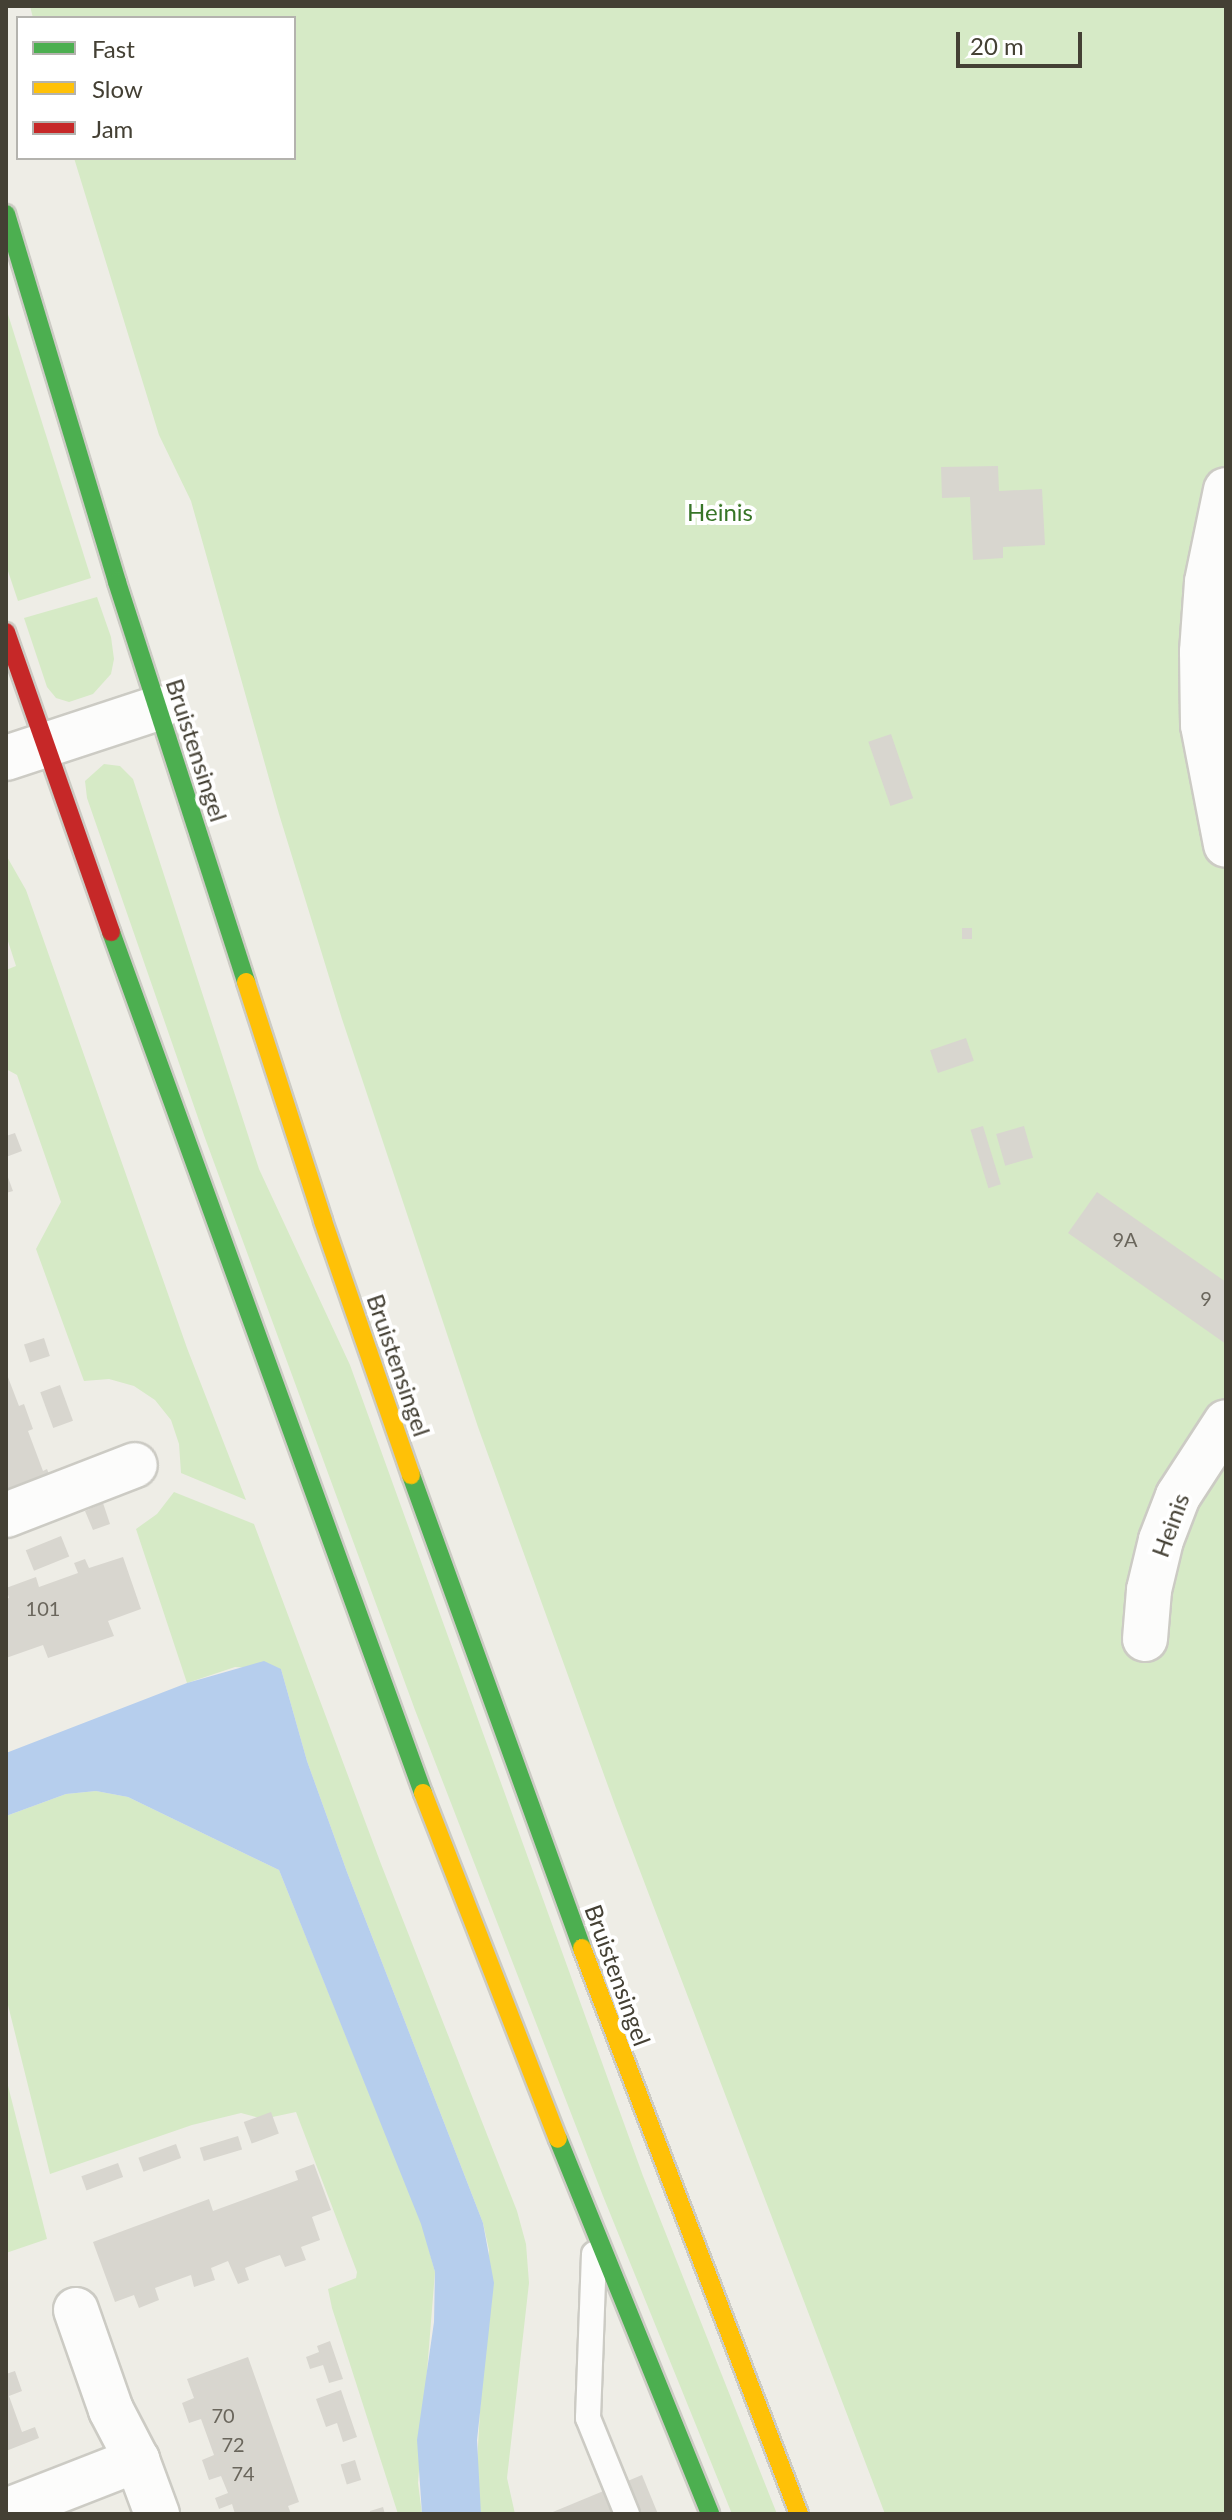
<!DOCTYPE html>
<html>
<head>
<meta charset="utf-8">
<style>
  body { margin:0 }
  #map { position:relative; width:1232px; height:2520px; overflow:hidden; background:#eeede6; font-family:Lato,sans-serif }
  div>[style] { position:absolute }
  .green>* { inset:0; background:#d6eac6 }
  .water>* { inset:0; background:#b6ceed }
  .building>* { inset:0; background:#d8d6cf; transform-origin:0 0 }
  .roads { filter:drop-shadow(2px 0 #cccbc4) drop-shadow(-2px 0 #cccbc4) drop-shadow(0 2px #cccbc4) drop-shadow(0 -2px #cccbc4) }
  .lane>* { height:24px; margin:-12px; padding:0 12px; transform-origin:12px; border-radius:12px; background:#fcfcfb }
  .street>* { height:44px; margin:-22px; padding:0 22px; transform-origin:22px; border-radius:22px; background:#fcfcfb }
  .fast>* { height:18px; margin:-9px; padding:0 9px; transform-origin:9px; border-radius:9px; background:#4caf50 }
  .slow>* { height:18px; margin:-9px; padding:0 9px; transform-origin:9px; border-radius:9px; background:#ffc107 }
  .jam>* { height:18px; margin:-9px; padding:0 9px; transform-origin:9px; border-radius:9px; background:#c62828 }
  span { translate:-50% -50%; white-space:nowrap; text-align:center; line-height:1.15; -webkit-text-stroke:8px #fff; paint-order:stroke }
  .number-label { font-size:20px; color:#6a665c }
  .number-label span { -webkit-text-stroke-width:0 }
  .park-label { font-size:24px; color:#377527 }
  .street-label { font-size:24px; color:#444034 }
  .frame { position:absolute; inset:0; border:8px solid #444034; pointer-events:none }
  .legend { position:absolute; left:16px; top:16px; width:280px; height:144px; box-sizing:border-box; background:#fff; border:2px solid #b4b3ae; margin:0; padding:10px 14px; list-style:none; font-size:24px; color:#444034 }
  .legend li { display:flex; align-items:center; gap:16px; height:40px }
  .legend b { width:40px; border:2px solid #b4b3ae }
  .scale { position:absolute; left:956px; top:32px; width:126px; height:36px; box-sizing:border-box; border:4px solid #444034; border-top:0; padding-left:10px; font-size:24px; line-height:28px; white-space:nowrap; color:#444034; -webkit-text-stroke:6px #fff; paint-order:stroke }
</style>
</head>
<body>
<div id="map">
  <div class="green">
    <i style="clip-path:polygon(30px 6px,1226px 6px,1226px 2514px,885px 2514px,616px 1808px,478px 1427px,342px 1019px,279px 814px,191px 501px,159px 435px,74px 158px,294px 158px,294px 18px,33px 18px)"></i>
    <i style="clip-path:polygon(6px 308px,91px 578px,18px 601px,6px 565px)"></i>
    <i style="clip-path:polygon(97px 597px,111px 637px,114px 659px,111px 674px,93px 694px,69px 702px,56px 698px,47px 687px,24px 618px)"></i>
    <i style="clip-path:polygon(104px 764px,120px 766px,133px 779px,259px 1169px,350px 1365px,643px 2176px,777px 2514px,732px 2514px,603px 2196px,415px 1710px,205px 1138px,87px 798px,85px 781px)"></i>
    <i style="clip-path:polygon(6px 855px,26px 890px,187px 1348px,246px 1500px,181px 1473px,179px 1444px,171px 1420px,155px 1400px,134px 1386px,109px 1379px,84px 1381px,36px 1249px,61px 1202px,17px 1075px,6px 1069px,6px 970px,16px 966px,6px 935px)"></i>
    <i style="clip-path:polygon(174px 1492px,254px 1524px,381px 1864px,517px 2211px,526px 2244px,529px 2283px,507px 2478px,515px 2514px,481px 2514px,476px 2482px,489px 2250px,483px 2223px,347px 1872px,307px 1761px,281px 1669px,235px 1667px,187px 1683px,136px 1529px,157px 1514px)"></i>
    <i style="clip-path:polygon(96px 1791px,128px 1797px,279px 1870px,422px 2224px,435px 2272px,418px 2483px,422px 2514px,398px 2514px,332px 2308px,328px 2289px,356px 2278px,357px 2272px,296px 2112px,263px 2119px,241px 2113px,192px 2125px,50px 2174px,6px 1997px,6px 1816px,66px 1794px)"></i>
    <i style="clip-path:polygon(6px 2078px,47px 2239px,6px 2253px)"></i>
  </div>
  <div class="water">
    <i style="clip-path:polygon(264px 1661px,281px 1669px,307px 1761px,347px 1872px,483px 2223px,494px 2283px,477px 2440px,481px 2514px,422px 2514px,417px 2440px,434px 2322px,435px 2272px,421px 2224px,279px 1870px,128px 1797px,96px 1791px,66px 1794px,6px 1816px,6px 1753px,187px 1683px)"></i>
  </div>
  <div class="building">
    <i style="clip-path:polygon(998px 466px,999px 491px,1042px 489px,1045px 545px,1003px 547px,1003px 558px,973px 560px,970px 497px,942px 498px,941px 467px)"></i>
    <i style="left:891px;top:734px;width:68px;height:24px;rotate:71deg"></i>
    <i style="left:962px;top:928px;width:10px;height:11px"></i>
    <i style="left:966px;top:1038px;width:24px;height:38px;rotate:71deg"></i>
    <i style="left:983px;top:1126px;width:61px;height:13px;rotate:73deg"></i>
    <i style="left:1024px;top:1126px;width:33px;height:29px;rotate:74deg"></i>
    <i style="clip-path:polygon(15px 1133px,22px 1151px,6px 1157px,6px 1136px)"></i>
    <i style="clip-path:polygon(6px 1172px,13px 1191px,6px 1193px)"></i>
    <i style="clip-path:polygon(1097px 1192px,1226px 1282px,1226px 1344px,1068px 1233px)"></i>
    <i style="left:44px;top:1338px;width:19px;height:21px;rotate:72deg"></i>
    <i style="clip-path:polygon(6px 1372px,19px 1406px,24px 1404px,33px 1429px,28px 1431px,43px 1471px,47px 1469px,52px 1482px,6px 1499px)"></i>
    <i style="left:60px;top:1385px;width:38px;height:21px;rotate:70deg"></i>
    <i style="clip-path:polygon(103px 1503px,110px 1524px,93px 1530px,85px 1511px)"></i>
    <i style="left:61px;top:1536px;width:22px;height:38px;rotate:68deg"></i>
    <i style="clip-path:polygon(123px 1557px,141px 1609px,108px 1621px,114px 1636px,48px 1658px,43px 1645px,6px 1658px,6px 1599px,9px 1598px,6px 1588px,36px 1577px,39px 1587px,78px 1573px,74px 1563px,85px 1559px,89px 1568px)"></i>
    <i style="left:271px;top:2112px;width:23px;height:29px;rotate:70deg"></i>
    <i style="left:238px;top:2136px;width:14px;height:40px;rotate:73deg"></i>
    <i style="left:176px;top:2144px;width:15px;height:40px;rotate:70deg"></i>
    <i style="left:118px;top:2163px;width:15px;height:39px;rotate:70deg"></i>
    <i style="clip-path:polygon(314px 2164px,331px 2210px,312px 2217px,320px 2240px,301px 2247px,306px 2260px,285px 2267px,280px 2255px,263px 2261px,245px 2268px,249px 2280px,238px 2284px,228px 2261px,211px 2268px,215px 2280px,194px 2287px,191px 2275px,155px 2288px,159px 2300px,139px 2308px,134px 2295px,115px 2302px,93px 2242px,209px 2199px,213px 2211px,298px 2180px,295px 2171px)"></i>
    <i style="clip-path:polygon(330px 2341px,343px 2379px,329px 2383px,323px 2365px,310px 2369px,306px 2357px,319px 2352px,317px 2346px)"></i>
    <i style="clip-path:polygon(248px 2357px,299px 2502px,288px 2506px,291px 2514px,235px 2514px,232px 2504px,219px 2509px,215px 2498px,228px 2493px,221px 2476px,209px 2480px,202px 2460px,214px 2455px,201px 2419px,189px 2423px,182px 2403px,194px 2398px,187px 2379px)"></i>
    <i style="clip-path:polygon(15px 2371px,22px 2391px,9px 2396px,22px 2432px,35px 2427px,39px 2438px,6px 2451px,6px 2374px)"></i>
    <i style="clip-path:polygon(341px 2390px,357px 2437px,343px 2442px,337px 2423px,326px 2427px,316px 2399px)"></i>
    <i style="left:355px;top:2460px;width:21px;height:15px;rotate:73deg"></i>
    <i style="clip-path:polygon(642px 2475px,658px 2514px,548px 2514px)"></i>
    <i style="clip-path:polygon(383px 2507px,385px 2514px,370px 2514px,370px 2511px)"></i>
  </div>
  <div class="roads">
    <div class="lane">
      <i style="left:594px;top:2254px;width:164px;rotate:92.1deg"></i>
      <i style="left:588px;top:2418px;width:104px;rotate:67.9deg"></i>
    </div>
    <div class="street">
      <i style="left:1226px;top:490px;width:94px;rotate:101.7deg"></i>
      <i style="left:1207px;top:582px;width:70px;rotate:94.1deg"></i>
      <i style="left:1202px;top:652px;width:73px;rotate:89.2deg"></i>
      <i style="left:1203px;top:725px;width:122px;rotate:79.1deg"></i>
      <i style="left:6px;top:758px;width:160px;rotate:-18.2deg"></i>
      <i style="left:6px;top:1515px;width:138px;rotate:-21.2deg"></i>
      <i style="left:1145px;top:1639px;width:49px;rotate:-85.3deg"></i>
      <i style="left:1149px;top:1590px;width:51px;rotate:-76.5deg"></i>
      <i style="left:1161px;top:1540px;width:47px;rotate:-68.9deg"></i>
      <i style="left:1178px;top:1496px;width:88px;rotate:-57deg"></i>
      <i style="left:76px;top:2310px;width:106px;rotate:70.7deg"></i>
      <i style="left:111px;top:2410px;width:56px;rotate:62.5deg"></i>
      <i style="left:137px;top:2460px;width:58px;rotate:69.7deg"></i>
      <i style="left:6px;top:2511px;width:141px;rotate:-21.3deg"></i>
    </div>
    <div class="fast">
      <i style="left:6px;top:214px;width:384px;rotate:73.2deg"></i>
      <i style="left:117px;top:582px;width:420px;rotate:72.1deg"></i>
      <i style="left:111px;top:932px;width:916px;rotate:70.08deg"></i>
      <i style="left:411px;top:1475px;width:503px;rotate:70.12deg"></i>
      <i style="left:558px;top:2139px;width:405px;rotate:67.9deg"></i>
    </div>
    <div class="slow">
      <i style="left:246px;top:982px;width:251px;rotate:72.1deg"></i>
      <i style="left:323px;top:1221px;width:269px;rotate:70.9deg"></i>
      <i style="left:423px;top:1793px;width:371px;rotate:68.7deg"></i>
      <i style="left:582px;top:1948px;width:606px;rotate:69.02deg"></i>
    </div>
    <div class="jam">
      <i style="left:6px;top:632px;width:318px;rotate:70.7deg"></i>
    </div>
  </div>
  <div class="number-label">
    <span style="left:1125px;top:1239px">9A</span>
    <span style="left:1206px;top:1298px">9</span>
    <span style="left:43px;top:1608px">101</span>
    <span style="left:223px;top:2415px">70</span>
    <span style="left:233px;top:2444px">72</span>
    <span style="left:243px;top:2473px">74</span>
  </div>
  <div class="park-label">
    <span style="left:720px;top:512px">Heinis</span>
  </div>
  <div class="street-label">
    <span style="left:197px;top:750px;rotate:72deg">Bruistensingel</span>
    <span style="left:399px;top:1365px;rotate:71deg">Bruistensingel</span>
    <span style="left:1170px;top:1525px;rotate:-70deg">Heinis</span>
    <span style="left:618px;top:1975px;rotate:70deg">Bruistensingel</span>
  </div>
  <div class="frame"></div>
  <ul class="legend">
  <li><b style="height:10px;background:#4caf50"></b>Fast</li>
  <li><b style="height:10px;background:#ffc107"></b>Slow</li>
  <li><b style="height:10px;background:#c62828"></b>Jam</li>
  </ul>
  <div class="scale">20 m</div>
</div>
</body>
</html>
